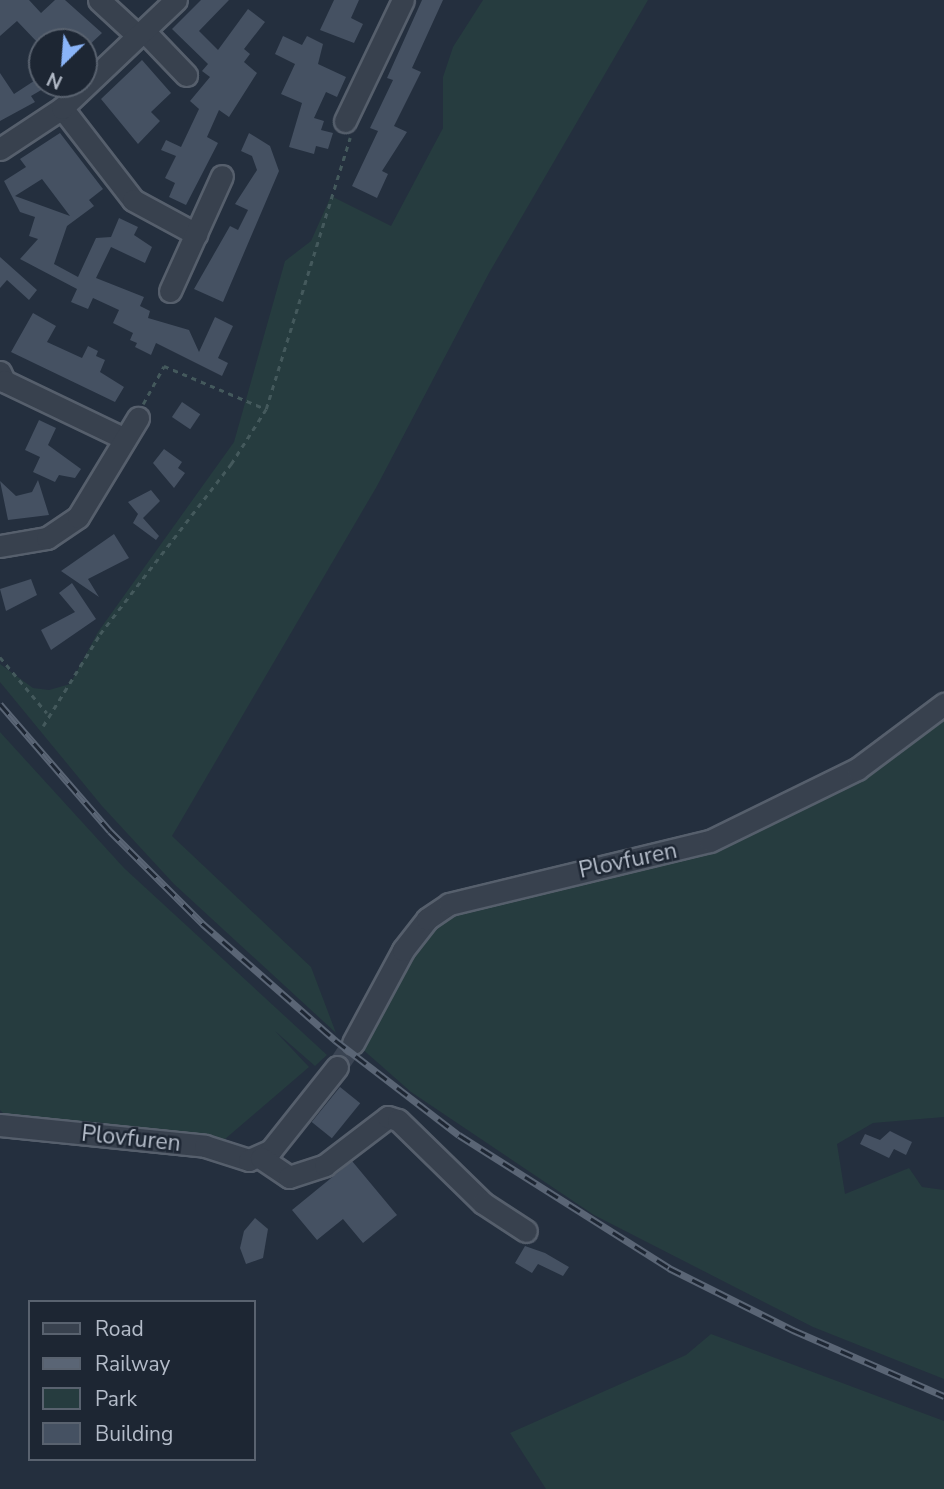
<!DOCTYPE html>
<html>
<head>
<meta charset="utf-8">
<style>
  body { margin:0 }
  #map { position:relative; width:944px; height:1489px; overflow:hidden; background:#242f3e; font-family:"Nunito Sans",sans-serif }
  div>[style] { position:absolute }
  .green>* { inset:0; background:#263c3f }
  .building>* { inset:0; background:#455162; transform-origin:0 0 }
  .minor-tunnel>* { height:21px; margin-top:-10.5px; transform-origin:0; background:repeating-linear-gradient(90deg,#3a4453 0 21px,transparent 0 31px) }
  .path>* { height:2.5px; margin-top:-1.25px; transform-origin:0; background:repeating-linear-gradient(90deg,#44595c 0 5px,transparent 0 10px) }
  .roads { filter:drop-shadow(2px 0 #565f6c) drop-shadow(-2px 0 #565f6c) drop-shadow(0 2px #565f6c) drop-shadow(0 -2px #565f6c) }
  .minor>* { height:21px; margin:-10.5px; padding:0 10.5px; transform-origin:10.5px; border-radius:10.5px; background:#38414e }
  .rail>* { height:7px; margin-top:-3.5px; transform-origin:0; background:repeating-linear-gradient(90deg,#1d2633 0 13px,#5a6575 0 26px); box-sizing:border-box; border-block:2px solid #5a6575 }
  span { translate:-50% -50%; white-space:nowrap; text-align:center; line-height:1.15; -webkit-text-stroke:5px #1d2633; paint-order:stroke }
  .street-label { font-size:23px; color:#b4bcc9 }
  .legend { position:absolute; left:28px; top:1300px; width:228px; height:161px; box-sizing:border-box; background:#1d2633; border:2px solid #59626f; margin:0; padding:9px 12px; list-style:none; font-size:21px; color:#b4bcc9 }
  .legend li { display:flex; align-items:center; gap:14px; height:35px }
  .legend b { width:35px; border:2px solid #59626f }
  .north { position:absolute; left:28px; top:28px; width:70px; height:70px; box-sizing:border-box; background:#1d2633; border:2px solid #59626f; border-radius:50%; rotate:205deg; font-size:19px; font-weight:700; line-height:28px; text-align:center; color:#b4bcc9 }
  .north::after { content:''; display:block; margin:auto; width:24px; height:32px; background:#8ab4f8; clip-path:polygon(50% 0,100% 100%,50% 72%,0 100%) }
</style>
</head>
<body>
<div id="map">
  <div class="green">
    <i style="clip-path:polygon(483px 0,648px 0,489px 273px,377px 486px,172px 836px,311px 967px,336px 1033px,174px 884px,102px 806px,0 682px,0 664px,33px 688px,49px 690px,70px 684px,98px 632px,234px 442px,285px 261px,311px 241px,331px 196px,391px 226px,443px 128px,443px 77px,453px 47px)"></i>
    <i style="clip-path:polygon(944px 714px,944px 1117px,873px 1123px,837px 1144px,845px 1194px,909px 1168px,922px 1187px,944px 1190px,944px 1379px,813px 1327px,594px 1215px,411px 1092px,360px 1047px,408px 959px,434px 927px,460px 909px,642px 868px,836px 788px,911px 743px)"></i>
    <i style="clip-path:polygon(0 732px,124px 868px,327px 1055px,315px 1066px,275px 1031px,309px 1067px,225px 1139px,45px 1125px,7px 1117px,0 1110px)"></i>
    <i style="clip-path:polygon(711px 1334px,944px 1421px,944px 1489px,546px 1489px,510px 1433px,686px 1355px)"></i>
  </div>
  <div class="building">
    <i style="clip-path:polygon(0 0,29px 0,41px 13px,55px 0,65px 0,102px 33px,84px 50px,84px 42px,37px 42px,17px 21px,0 36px)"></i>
    <i style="clip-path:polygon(201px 0,229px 0,199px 31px,218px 50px,248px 9px,265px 22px,244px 49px,250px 54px,244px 62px,257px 73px,229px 117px,219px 110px,207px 137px,218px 143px,186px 205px,169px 197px,175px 183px,165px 178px,176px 156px,161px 150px,166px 140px,181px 147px,199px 109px,190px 101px,210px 77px,202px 71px,208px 64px,172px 29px)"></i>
    <i style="clip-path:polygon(334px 0,359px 0,351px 18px,363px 24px,354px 43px,320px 30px)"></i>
    <i style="clip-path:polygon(422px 0,443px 0,412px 68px,421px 72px,394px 126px,407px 132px,382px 171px,388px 174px,377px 198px,352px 186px,378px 131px,370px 128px,393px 80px,387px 78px)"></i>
    <i style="clip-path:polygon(283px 36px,302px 45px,307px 36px,323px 44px,318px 64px,346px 77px,337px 97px,326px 92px,314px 118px,324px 121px,321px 130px,333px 133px,328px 149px,316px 146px,314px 154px,289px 147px,302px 103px,281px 94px,295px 64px,275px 54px)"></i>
    <i style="clip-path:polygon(142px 60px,171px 93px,151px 112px,160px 121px,138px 144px,101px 99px)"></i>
    <i style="clip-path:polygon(0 73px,14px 94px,37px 79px,43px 89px,31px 96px,35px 102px,0 121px)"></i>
    <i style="clip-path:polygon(evenodd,60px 133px,103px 189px,89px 200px,94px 206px,67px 226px,54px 264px,78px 277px,96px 238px,111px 237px,119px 218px,138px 227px,134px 235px,152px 247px,145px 263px,111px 247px,96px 278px,144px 297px,140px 306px,150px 311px,148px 318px,189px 330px,199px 352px,215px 317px,233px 326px,218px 358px,228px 363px,222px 376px,156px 343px,151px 355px,135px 347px,137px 343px,130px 340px,133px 333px,113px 323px,119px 310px,93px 298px,88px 309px,71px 302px,77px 289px,20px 259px,38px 239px,29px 236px,35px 217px,20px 212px,4px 181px,26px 167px,20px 159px,60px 133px,42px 179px,70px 216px,15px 196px,42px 179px)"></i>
    <i style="clip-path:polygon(249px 133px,270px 146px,279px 171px,223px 302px,194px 289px,230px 226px,238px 230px,248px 210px,235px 204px,257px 170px,252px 156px,241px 151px)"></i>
    <i style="clip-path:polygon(0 257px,37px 290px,29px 300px,7px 280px,0 288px)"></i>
    <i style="clip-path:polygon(33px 313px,56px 326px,47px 342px,82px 358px,88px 346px,98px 351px,96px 356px,105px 360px,100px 372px,124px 387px,115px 402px,11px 352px)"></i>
    <i style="left:182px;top:402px;width:22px;height:18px;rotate:34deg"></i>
    <i style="clip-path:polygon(39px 420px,56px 428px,48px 445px,81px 469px,75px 478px,59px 475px,55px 482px,33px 472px,40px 457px,25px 450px)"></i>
    <i style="clip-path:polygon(164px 449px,182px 462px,178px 468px,185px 473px,174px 488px,153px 463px)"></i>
    <i style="clip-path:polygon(38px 480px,49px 515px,8px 520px,0 481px,16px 496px,32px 492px)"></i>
    <i style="clip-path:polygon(151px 490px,160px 501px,143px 518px,159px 536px,156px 540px,133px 523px,138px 514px,128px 502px)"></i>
    <i style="clip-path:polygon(114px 534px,129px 558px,88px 579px,99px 597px,61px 571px)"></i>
    <i style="clip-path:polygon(31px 579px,37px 595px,6px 611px,0 589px)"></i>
    <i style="clip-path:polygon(72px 583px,96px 619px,51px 650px,41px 630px,75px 612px,59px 593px)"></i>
    <i style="left:340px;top:1087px;width:26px;height:45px;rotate:39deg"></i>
    <i style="clip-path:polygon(890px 1131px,912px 1142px,906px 1155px,894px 1149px,889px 1158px,860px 1144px,865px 1134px,880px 1140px)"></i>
    <i style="clip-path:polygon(352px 1161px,397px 1215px,363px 1243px,343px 1219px,317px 1240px,292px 1210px)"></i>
    <i style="clip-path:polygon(255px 1218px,268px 1229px,263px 1258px,246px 1264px,240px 1248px,244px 1231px)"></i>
    <i style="clip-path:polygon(525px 1246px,545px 1253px,569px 1267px,563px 1276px,538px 1264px,532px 1273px,515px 1263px)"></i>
  </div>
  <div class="minor-tunnel">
    <i style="left:337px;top:1067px;width:29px;rotate:-56deg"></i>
  </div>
  <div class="path">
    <i style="left:143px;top:404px;width:43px;rotate:-61.1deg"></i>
    <i style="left:164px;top:366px;width:111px;rotate:22.9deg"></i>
    <i style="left:0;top:657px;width:73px;rotate:50deg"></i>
    <i style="left:43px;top:726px;width:108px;rotate:-58.2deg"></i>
    <i style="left:100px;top:634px;width:215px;rotate:-52.4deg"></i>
    <i style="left:231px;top:464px;width:65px;rotate:-57.5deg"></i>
    <i style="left:266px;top:409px;width:284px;rotate:-72.8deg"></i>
  </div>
  <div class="roads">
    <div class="minor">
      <i style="left:99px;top:0;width:53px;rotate:42.7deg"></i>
      <i style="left:144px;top:31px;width:61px;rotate:46.3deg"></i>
      <i style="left:62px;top:108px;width:116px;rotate:52.3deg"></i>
      <i style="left:133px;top:200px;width:72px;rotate:28.4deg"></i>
      <i style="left:345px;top:121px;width:134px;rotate:-64.4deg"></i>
      <i style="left:0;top:149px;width:74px;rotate:-33.5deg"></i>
      <i style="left:62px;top:108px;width:157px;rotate:-43.5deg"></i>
      <i style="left:170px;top:291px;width:126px;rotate:-65.7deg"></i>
      <i style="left:0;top:372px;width:10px;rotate:66deg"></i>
      <i style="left:4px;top:381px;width:134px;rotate:25.6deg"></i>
      <i style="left:0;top:546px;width:48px;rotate:-9.7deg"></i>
      <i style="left:47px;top:538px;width:37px;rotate:-34deg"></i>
      <i style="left:78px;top:517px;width:116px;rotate:-58.8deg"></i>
      <i style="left:353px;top:1043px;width:106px;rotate:-61.7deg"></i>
      <i style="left:403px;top:950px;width:39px;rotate:-52deg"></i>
      <i style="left:427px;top:919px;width:27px;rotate:-34deg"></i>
      <i style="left:449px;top:904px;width:268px;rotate:-13.6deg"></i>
      <i style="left:710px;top:841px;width:164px;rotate:-26.1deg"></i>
      <i style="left:857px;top:769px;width:109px;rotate:-36.8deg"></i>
      <i style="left:0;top:1125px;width:206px;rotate:5.8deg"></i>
      <i style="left:205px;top:1146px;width:46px;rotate:17.7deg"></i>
      <i style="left:249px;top:1160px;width:24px;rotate:-24deg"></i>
      <i style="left:271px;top:1150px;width:106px;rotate:-51.5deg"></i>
      <i style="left:261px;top:1158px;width:34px;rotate:34deg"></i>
      <i style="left:289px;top:1177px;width:38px;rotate:-18deg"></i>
      <i style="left:325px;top:1165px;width:79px;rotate:-37.3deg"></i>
      <i style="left:388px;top:1117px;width:10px;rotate:17deg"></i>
      <i style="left:398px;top:1120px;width:119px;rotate:44.3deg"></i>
      <i style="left:483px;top:1203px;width:51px;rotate:33.1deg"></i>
    </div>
  </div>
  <div class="rail">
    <i style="left:0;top:704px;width:168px;rotate:49.1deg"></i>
    <i style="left:110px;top:831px;width:132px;rotate:45deg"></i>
    <i style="left:203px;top:924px;width:176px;rotate:41.3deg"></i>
    <i style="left:335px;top:1040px;width:156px;rotate:37.5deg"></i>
    <i style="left:459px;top:1135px;width:249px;rotate:32.3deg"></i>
    <i style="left:669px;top:1268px;width:139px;rotate:26.6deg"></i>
    <i style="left:793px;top:1330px;width:165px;rotate:23.6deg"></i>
  </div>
  <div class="street-label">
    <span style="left:628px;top:861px;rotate:-12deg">Plovfuren</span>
    <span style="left:131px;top:1139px;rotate:6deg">Plovfuren</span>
  </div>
  <ul class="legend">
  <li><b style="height:9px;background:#38414e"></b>Road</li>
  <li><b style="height:9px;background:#5a6575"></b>Railway</li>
  <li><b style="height:19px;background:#263c3f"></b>Park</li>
  <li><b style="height:19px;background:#455162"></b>Building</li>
  </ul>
  <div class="north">N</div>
</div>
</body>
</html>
